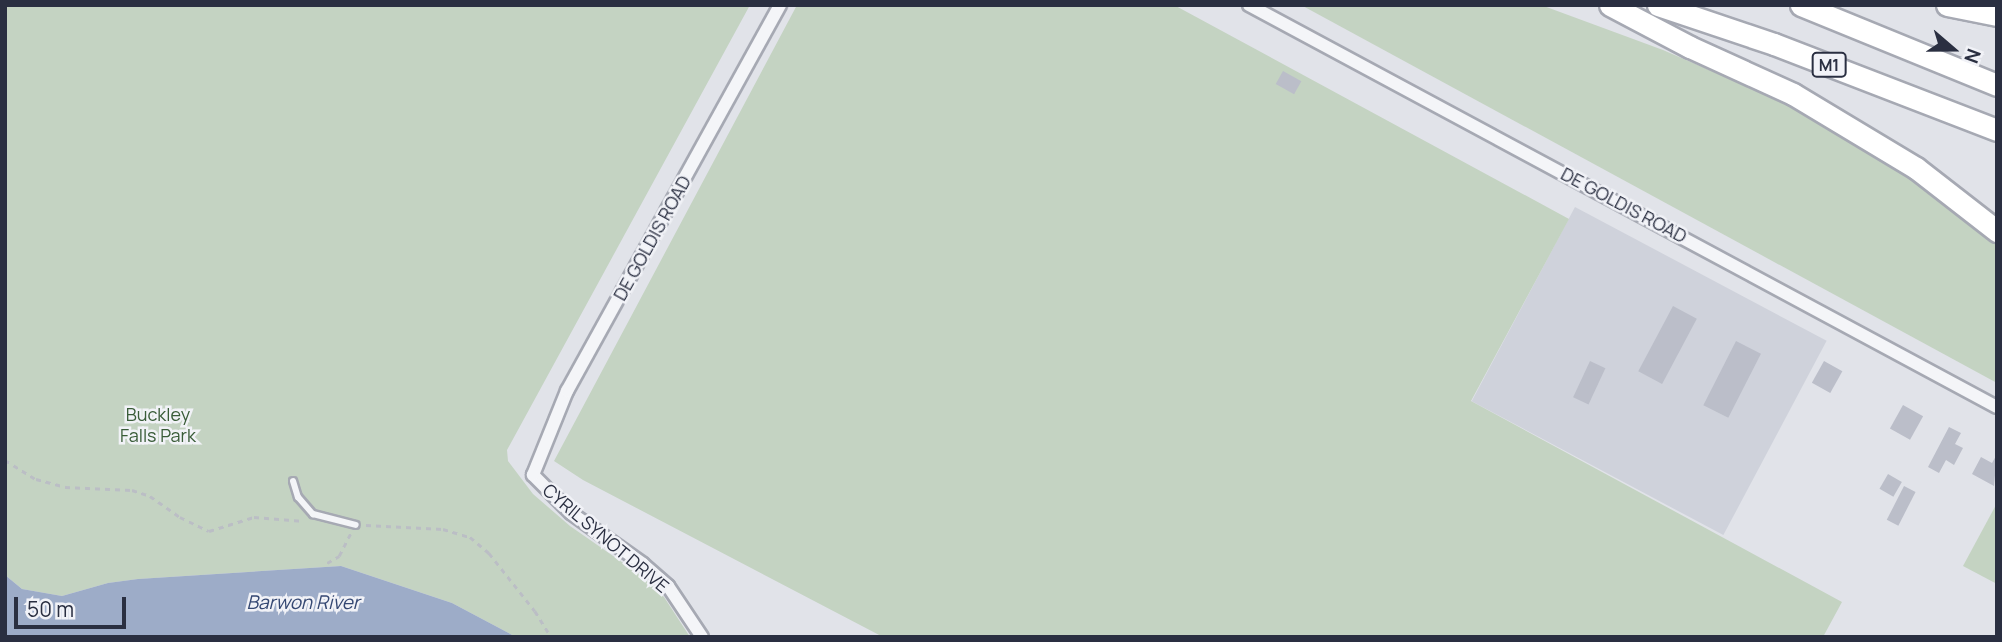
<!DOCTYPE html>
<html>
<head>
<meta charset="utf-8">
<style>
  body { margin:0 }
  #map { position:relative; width:2002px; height:642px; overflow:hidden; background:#e1e3e9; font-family:Manrope,sans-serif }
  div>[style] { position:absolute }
  .built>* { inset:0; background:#cfd2db; transform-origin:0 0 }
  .green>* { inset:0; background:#c4d3c2 }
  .water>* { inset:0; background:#9dacc8 }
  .building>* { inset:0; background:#bbbec9; transform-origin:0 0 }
  .path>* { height:2.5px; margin-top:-1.25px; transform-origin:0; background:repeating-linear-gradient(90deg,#bbbec5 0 5px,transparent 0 10px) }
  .roads { filter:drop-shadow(2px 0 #a6a9b3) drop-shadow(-2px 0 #a6a9b3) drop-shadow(0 2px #a6a9b3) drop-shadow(0 -2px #a6a9b3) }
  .service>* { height:6px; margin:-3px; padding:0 3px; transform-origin:3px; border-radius:3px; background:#f4f5f8 }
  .minor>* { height:12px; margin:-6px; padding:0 6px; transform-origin:6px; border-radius:6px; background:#f4f5f8 }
  .motorway>* { height:21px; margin:-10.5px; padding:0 10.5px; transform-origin:10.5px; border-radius:10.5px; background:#fff }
  span { translate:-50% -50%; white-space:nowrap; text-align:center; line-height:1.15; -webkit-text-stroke:5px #f1f2f7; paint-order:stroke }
  .shield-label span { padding:2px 5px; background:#f1f2f7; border:2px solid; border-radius:5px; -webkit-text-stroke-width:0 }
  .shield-label { font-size:16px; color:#2a2f41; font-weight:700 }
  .street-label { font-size:18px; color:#2a2f41 }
  .park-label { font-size:18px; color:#395c38 }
  .water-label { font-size:19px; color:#354873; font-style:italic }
  .frame { position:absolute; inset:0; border:7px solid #2a2f41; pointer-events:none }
  .north { position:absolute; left:1918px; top:14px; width:70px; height:70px; -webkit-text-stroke:5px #f1f2f7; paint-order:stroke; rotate:110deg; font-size:19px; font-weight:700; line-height:28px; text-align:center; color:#2a2f41 }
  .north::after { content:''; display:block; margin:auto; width:24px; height:32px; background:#2a2f41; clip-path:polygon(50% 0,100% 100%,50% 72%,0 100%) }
  .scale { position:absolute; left:14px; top:597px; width:112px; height:32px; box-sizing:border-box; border:4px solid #2a2f41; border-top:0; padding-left:9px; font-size:21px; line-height:24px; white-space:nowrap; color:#2a2f41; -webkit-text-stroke:5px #f1f2f7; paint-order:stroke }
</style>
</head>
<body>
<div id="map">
  <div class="built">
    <i style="left:1575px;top:207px;width:285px;height:220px;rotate:28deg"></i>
  </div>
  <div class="green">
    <i style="clip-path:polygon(5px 5px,750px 5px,507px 450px,508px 461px,533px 494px,570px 526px,639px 574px,664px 597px,690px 637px,516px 637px,452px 603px,341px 566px,138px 579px,108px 583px,62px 596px,22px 589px,5px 575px)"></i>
    <i style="clip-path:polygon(797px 5px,1174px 5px,1569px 219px,1471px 401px,1842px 602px,1823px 637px,883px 637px,583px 480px,554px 461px)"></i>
    <i style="clip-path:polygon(1301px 5px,1541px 5px,1663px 50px,1809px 113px,1919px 179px,1997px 241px,1997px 383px)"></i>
    <i style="clip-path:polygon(1997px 503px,1997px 584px,1963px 566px)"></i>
  </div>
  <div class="water">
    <i style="clip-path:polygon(341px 566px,452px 603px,516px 637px,5px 637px,5px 575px,22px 589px,62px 596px,108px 583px,138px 579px)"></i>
  </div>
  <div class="building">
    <i style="left:1283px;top:71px;width:21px;height:15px;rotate:29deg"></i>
    <i style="left:1673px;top:306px;width:27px;height:74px;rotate:28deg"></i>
    <i style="left:1736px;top:341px;width:28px;height:72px;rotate:27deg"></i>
    <i style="left:1590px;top:361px;width:17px;height:40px;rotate:25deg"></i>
    <i style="left:1824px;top:361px;width:21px;height:25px;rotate:29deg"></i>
    <i style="left:1903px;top:405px;width:23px;height:27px;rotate:29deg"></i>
    <i style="clip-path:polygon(1949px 427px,1961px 433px,1955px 444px,1963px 448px,1954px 465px,1946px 460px,1939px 473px,1928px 467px)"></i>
    <i style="clip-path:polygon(1997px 454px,1994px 486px,1972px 474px,1981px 457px,1992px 463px)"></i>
    <i style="left:1888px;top:474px;width:16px;height:17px;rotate:30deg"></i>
    <i style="left:1904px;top:486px;width:13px;height:38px;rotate:27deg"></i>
  </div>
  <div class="path">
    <i style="left:5px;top:460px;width:36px;rotate:32deg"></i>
    <i style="left:36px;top:479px;width:30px;rotate:15deg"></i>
    <i style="left:65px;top:487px;width:67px;rotate:2.6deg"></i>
    <i style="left:132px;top:490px;width:19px;rotate:18deg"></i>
    <i style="left:150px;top:496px;width:37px;rotate:35deg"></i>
    <i style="left:180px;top:517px;width:32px;rotate:26deg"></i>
    <i style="left:209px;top:531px;width:47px;rotate:-17.3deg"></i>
    <i style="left:254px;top:517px;width:50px;rotate:4.6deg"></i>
    <i style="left:366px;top:525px;width:77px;rotate:3deg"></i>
    <i style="left:443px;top:529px;width:28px;rotate:17deg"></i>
    <i style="left:470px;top:537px;width:25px;rotate:40deg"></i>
    <i style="left:489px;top:553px;width:74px;rotate:51.6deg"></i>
    <i style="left:535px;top:611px;width:31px;rotate:58deg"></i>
    <i style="left:327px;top:563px;width:14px;rotate:-30deg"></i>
    <i style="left:339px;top:556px;width:25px;rotate:-63deg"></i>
  </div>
  <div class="roads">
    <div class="service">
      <i style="left:293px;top:481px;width:17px;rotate:73deg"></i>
      <i style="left:298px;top:497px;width:23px;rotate:49deg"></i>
      <i style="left:313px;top:514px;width:44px;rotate:14.3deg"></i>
    </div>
    <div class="minor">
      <i style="left:1249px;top:5px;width:849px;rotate:28.26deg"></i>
      <i style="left:702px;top:637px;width:61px;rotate:-123.7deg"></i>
      <i style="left:668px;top:586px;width:33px;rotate:-139deg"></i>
      <i style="left:643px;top:564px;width:88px;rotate:-144.7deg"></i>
      <i style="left:571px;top:513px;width:54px;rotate:-135deg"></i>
      <i style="left:533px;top:475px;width:91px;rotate:-68deg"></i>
      <i style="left:567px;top:391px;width:441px;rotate:-61.1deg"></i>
    </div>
    <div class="motorway">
      <i style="left:1610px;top:5px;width:90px;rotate:27.7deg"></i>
      <i style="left:1690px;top:47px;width:113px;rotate:24.5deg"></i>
      <i style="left:1793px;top:94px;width:144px;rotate:31deg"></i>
      <i style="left:1916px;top:168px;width:103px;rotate:37.9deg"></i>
      <i style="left:1658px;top:5px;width:122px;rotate:18.6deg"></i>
      <i style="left:1774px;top:44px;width:239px;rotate:21.1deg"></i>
      <i style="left:1801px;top:5px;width:212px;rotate:22.2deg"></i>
      <i style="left:1947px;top:5px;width:51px;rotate:11.3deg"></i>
    </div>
  </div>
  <div class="shield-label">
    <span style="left:1829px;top:65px">M1</span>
  </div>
  <div class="street-label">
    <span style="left:1624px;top:205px;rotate:28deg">DE GOLDIS ROAD</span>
    <span style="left:652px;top:238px;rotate:-61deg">DE GOLDIS ROAD</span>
    <span style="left:606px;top:538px;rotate:40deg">CYRIL SYNOT DRIVE</span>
  </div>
  <div class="park-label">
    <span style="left:158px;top:425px">Buckley<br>Falls Park</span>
  </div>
  <div class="water-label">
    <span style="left:303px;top:603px">Barwon River</span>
  </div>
  <div class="frame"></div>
  <div class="north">N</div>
  <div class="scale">50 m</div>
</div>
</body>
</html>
